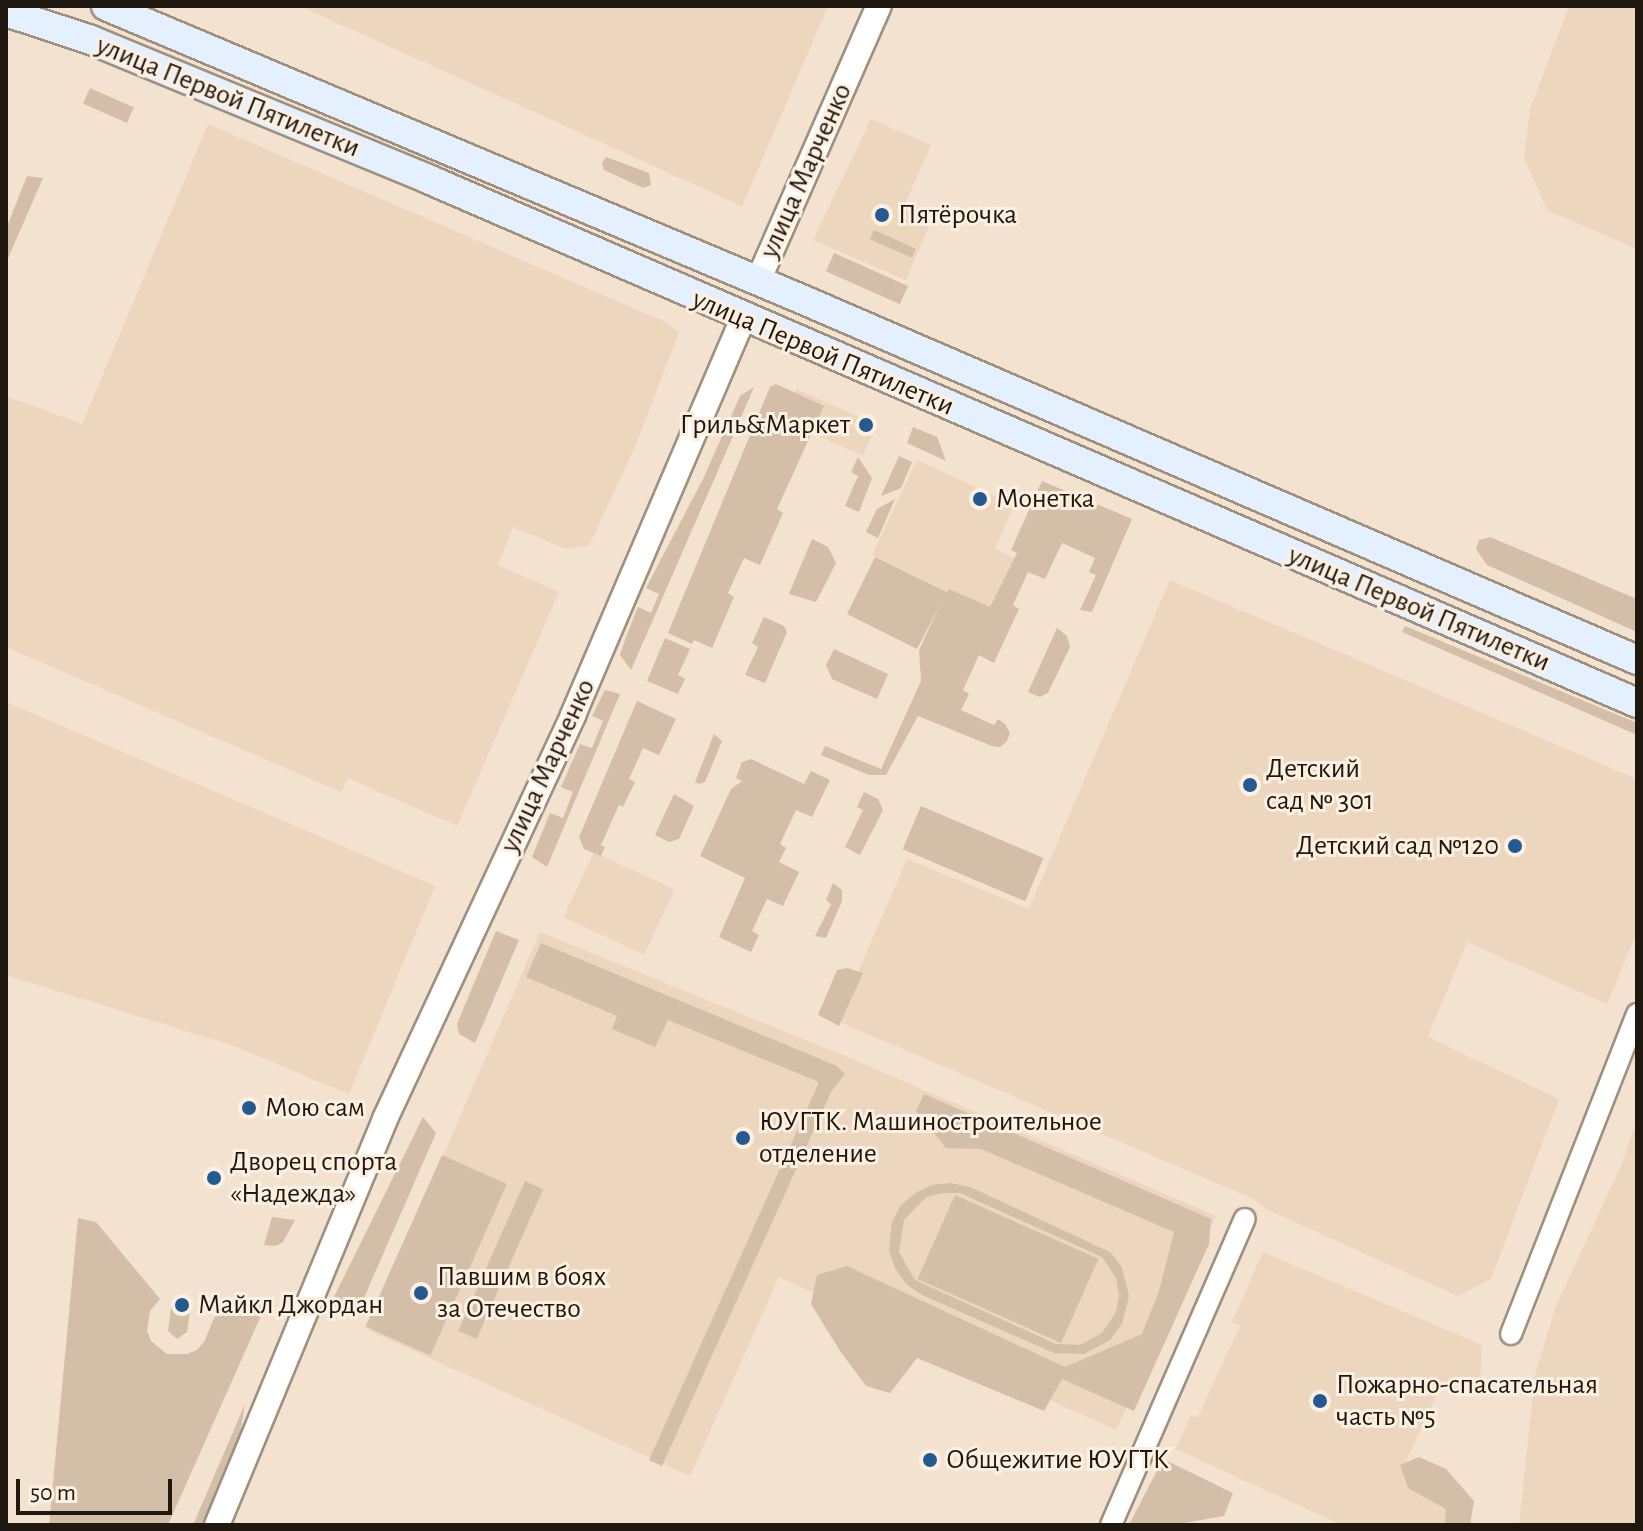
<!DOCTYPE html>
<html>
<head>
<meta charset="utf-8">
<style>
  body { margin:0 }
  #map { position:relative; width:1643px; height:1531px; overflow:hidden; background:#f3e2cf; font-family:"Alegreya Sans",sans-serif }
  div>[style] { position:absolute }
  .built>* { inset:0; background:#ecd6bd; transform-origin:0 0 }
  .green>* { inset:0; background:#d3bfa8; transform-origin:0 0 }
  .roads { filter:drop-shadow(2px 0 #9f907e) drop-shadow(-2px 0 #9f907e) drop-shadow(0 2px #9f907e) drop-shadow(0 -2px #9f907e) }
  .minor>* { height:20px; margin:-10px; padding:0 10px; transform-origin:10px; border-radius:10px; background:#fff }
  .tertiary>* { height:24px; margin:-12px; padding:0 12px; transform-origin:12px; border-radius:12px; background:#fff }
  .secondary>* { height:28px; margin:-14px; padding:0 14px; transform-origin:14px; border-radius:14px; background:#e4f0fe }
  .dots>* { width:22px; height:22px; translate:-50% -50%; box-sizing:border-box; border:4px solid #fef0e1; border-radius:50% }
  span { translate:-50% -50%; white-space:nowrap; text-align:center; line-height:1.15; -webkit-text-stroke:6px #fef0e1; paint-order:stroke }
  .street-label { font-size:28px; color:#1e1811 }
  .poi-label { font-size:28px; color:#1e1811 }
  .left { translate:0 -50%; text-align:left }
  .right { translate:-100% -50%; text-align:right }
  .frame { position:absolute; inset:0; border:8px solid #1e1811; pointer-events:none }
  .scale { position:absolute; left:16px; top:1479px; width:156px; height:36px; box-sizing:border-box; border:4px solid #1e1811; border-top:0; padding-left:10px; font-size:24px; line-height:28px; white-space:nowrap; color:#1e1811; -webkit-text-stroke:6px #fef0e1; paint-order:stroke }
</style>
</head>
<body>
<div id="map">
  <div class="built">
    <i style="clip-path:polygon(300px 6px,828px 6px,742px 206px)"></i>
    <i style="clip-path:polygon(1569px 6px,1637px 6px,1637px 249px,1547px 210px,1524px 157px,1530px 109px)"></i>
    <i style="clip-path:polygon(871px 119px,931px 145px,904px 206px,932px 219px,906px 280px,813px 240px)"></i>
    <i style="clip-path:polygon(208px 124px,665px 322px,679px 332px,637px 442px,589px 546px,564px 548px,513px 527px,498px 565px,559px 592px,457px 826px,348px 778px,341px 792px,6px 647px,6px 396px,82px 424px,52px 496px)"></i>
    <i style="left:796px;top:389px;width:88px;height:34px;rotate:24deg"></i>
    <i style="clip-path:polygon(917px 460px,1014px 505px,995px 549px,1017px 559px,992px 613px,872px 555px)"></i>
    <i style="clip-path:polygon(1170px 580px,1637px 779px,1637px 932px,1607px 1004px,1467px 942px,1428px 1037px,1559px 1099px,1491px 1279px,1458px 1296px,1266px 1209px,1254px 1199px,837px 1021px,907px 859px,1029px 909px)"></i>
    <i style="clip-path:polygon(6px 702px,435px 886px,349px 1094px,234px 1046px,6px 975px)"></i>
    <i style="left:594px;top:852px;width:89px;height:72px;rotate:25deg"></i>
    <i style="clip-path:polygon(540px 932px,852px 1059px,1216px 1216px,1116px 1430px,779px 1277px,690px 1476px,368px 1330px)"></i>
    <i style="clip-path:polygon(1637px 1120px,1637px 1525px,1519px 1525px,1535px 1375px,1555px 1308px,1621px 1166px)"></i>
    <i style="clip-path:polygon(1263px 1252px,1482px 1345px,1480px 1387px,1442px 1383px,1406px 1461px,1461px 1497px,1458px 1525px,1342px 1525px,1176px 1449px,1191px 1415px,1198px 1417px,1240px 1326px,1232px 1322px)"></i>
  </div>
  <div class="green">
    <i style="left:90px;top:88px;width:48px;height:17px;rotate:24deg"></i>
    <i style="clip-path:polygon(606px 157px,649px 173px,651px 185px,643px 188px,604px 170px,602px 163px)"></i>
    <i style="clip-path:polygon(27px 176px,43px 178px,6px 263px,6px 229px)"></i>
    <i style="left:874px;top:230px;width:46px;height:10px;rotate:24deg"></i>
    <i style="left:834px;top:253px;width:81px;height:20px;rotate:24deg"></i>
    <i style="clip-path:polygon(776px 384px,824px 406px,777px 509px,783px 513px,760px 565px,744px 558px,728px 593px,734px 597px,712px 648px,694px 640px,692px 644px,668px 633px,770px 387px)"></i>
    <i style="clip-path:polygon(754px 387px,730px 443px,631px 670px,620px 655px,626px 637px,638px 607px,651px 613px,659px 594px,646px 588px,703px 479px,740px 396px)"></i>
    <i style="clip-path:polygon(913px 427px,937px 437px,946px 461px,907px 443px)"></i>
    <i style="clip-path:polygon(899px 456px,912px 462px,901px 488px,881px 496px)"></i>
    <i style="clip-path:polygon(858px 457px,872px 478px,859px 512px,845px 506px,858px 476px,851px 472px)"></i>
    <i style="clip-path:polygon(1042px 481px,1132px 519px,1092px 612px,1080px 610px,1096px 575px,1089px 572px,1095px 558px,1062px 543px,1045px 579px,1028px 572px,1013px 605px,1019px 609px,994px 663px,979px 655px,963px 690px,969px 694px,961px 710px,994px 725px,998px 719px,1005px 724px,1010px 733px,1007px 741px,1000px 747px,992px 746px,918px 716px,886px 775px,869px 775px,821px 755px,825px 746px,881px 769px,921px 681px,919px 650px,940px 605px,917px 649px,847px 614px,875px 557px,947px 592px,949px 589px,990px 607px,1017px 553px,1011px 550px)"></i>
    <i style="clip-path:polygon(895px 499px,878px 538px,866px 532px,877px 509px)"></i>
    <i style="clip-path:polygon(1490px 537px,1637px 599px,1637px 632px,1487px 565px,1476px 549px,1479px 540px)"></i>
    <i style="clip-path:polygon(812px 539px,828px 547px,836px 563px,816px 602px,789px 594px)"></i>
    <i style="clip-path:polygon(764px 617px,784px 626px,787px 632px,765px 683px,745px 675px,758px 647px,752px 643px)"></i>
    <i style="clip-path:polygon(1405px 626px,1637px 723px,1637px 735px,1402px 632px)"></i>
    <i style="clip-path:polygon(1057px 628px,1067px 636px,1070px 647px,1048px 693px,1040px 697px,1028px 692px)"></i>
    <i style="clip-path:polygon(665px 638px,690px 649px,678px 675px,685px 679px,678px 694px,647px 681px)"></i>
    <i style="clip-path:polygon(834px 649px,888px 674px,877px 699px,832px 679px,826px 665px)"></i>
    <i style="clip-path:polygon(605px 690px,620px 694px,547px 867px,532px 857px,550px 813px,563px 818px,573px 792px,561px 787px,580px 744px,592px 748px,603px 721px,592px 716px)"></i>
    <i style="clip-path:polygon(637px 701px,676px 719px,659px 755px,643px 748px,629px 779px,635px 782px,623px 807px,619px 805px,601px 845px,605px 847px,601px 856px,584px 849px,579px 837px)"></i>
    <i style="clip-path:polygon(714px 734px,722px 741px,705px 782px,699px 784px,695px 782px)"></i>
    <i style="clip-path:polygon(751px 759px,804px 784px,811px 771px,830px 780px,812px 817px,796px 810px,780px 844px,786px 848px,779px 862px,799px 872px,783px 906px,767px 899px,752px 931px,759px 935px,751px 952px,719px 937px,745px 878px,700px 856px,731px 789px,742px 781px,736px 778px,742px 762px)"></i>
    <i style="clip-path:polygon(864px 792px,878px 799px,883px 810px,860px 855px,845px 847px,863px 810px,857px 807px)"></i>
    <i style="clip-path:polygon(674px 794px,694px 806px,679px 839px,669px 842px,655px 835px)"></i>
    <i style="left:921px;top:806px;width:133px;height:47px;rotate:23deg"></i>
    <i style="clip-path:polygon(833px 883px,842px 890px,842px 901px,826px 938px,815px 936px,831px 904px,826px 900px)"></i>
    <i style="clip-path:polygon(496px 931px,519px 940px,475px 1043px,459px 1034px,457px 1024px)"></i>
    <i style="clip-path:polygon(541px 943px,837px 1066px,845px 1074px,831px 1092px,662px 1466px,649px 1460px,819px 1082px,668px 1020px,655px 1047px,612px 1029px,617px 1016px,526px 977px)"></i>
    <i style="clip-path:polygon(847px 968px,863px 973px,839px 1026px,818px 1015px,837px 970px)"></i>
    <i style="clip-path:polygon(924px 1094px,1211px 1219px,1209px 1244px,1134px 1411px,1062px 1379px,1044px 1411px,917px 1358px,890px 1393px,866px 1386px,840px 1351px,811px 1304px,817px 1275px,847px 1266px,1065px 1367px,1142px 1334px,1159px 1291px,1174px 1232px,981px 1149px,946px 1148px,916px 1111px)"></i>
    <i style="clip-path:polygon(423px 1117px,436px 1133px,357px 1314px,330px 1305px)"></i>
    <i style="left:442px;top:1155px;width:71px;height:188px;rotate:24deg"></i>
    <i style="left:525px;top:1181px;width:20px;height:164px;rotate:24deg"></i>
    <i style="clip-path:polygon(evenodd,951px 1183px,970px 1187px,1110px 1252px,1122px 1267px,1129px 1296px,1122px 1324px,1110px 1340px,1084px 1354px,1054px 1353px,922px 1295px,906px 1284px,895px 1268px,889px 1250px,892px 1221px,901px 1205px,915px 1193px,932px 1185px,951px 1183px,960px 1193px,1102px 1257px,1116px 1278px,1119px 1295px,1116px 1312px,1102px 1333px,1080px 1345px,1056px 1344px,915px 1280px,899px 1252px,904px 1220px,926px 1197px,942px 1193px,960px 1193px)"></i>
    <i style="left:955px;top:1195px;width:157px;height:92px;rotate:24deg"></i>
    <i style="clip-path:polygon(272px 1217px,295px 1220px,283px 1242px,276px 1246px,264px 1245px)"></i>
    <i style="clip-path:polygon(78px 1218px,96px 1222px,160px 1299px,150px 1311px,147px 1331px,151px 1341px,167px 1354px,187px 1354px,197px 1350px,204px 1342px,220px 1304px,249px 1316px,261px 1297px,268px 1300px,168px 1525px,49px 1525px)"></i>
    <i style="clip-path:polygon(177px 1295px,187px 1296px,191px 1305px,187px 1332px,177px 1339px,168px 1331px,172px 1300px)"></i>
    <i style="clip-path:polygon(245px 1404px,239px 1439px,205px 1525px,193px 1525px)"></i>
    <i style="clip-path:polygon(1419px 1457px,1446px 1469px,1474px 1501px,1470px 1525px,1445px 1525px,1446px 1509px,1408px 1488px,1400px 1465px)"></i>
    <i style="clip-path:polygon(1163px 1459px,1233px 1493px,1224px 1516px,1173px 1525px,1129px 1525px)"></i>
  </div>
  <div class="roads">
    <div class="minor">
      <i style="left:1511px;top:1334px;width:344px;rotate:-68.5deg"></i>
      <i style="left:1111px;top:1525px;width:334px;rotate:-66.4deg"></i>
    </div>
    <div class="tertiary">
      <i style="left:758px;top:281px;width:300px;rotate:-66.3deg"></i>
      <i style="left:217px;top:1525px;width:439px;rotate:-67.5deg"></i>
      <i style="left:385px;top:1119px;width:446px;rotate:-65deg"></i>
      <i style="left:573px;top:715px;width:432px;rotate:-66.8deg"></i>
    </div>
    <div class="secondary">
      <i style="left:106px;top:6px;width:752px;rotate:22.85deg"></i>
      <i style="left:799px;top:298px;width:913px;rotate:23.36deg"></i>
      <i style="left:6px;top:12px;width:89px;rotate:18.2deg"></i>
      <i style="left:91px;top:40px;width:365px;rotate:22.4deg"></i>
      <i style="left:428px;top:179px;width:1318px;rotate:23.43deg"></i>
    </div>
  </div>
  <div class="dots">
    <i style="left:882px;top:215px;background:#255992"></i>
    <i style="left:866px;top:425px;background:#255992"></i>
    <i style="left:980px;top:499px;background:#255992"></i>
    <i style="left:1250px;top:785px;background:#255992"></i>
    <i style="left:1515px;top:846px;background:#255992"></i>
    <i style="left:249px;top:1108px;background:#255992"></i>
    <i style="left:743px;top:1138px;background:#255992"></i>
    <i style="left:214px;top:1178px;background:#255992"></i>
    <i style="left:421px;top:1293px;background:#255992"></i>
    <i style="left:182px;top:1305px;background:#255992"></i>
    <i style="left:1320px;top:1401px;background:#255992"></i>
    <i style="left:930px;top:1460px;background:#255992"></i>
  </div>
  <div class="street-label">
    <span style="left:228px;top:97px;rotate:22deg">улица Первой Пятилетки</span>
    <span style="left:806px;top:171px;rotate:-66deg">улица Марченко</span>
    <span style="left:823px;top:353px;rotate:23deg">улица Первой Пятилетки</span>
    <span style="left:1419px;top:609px;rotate:23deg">улица Первой Пятилетки</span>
    <span style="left:548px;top:766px;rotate:-65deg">улица Марченко</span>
  </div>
  <div class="poi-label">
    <span class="left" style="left:898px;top:215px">Пятёрочка</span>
    <span class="right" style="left:850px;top:425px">Гриль&amp;Маркет</span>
    <span class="left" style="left:996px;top:499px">Монетка</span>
    <span class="left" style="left:1266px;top:785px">Детский<br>сад № 301</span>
    <span class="right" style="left:1499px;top:846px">Детский сад №120</span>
    <span class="left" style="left:265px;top:1108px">Мою сам</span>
    <span class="left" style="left:759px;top:1138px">ЮУГТК. Машиностроительное<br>отделение</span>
    <span class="left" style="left:230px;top:1178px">Дворец спорта<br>«Надежда»</span>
    <span class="left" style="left:437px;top:1293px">Павшим в боях<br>за Отечество</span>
    <span class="left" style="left:198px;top:1305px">Майкл Джордан</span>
    <span class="left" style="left:1336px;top:1401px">Пожарно-спасательная<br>часть №5</span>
    <span class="left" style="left:946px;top:1460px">Общежитие ЮУГТК</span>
  </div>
  <div class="frame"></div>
  <div class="scale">50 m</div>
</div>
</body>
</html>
